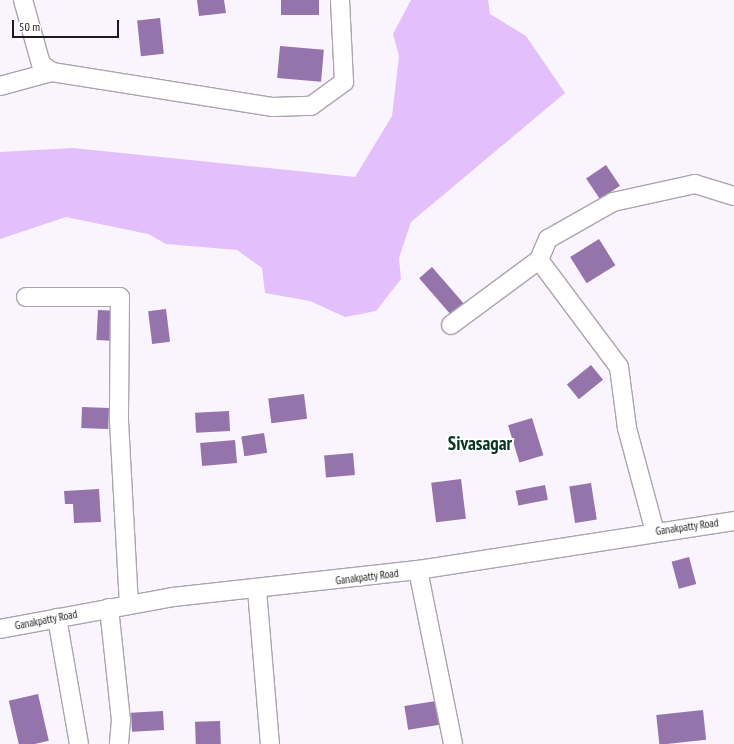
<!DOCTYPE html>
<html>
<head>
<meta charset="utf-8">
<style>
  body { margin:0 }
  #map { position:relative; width:734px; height:744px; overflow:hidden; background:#f9f4fd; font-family:"PT Sans Narrow",sans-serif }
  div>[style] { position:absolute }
  .green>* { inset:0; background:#e3c0fb }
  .building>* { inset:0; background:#9573ab; transform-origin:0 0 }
  .roads { filter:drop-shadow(1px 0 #aaa5ad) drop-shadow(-1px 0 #aaa5ad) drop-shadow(0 1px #aaa5ad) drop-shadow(0 -1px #aaa5ad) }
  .minor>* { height:18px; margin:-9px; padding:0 9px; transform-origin:9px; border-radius:9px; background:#fff }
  span { translate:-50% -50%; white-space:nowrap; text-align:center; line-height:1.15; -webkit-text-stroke:4px #fff; paint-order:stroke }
  .street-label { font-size:11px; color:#1c1a1d }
  .town-label { font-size:19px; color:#063522; font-weight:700 }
  .scale { position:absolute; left:12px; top:20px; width:107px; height:18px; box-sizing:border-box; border:2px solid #1c1a1d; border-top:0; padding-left:5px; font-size:12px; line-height:14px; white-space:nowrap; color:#1c1a1d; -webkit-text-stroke:3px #fff; paint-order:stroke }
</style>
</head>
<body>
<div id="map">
  <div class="green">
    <i style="clip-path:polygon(411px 0,488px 0,490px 14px,526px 36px,565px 93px,411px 222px,399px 258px,401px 279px,376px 311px,345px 317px,310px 301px,265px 293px,262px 268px,237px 250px,166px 244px,148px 234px,66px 217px,0 239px,0 152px,73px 148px,355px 177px,392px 116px,399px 56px,393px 34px)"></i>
  </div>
  <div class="building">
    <i style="clip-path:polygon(197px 0,224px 0,226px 13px,199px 16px)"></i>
    <i style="left:281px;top:0;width:38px;height:15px"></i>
    <i style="left:160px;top:18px;width:36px;height:23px;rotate:84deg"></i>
    <i style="left:280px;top:46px;width:44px;height:32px;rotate:5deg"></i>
    <i style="left:606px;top:165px;width:25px;height:24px;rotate:56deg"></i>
    <i style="left:599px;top:239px;width:31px;height:34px;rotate:58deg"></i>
    <i style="left:432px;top:267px;width:49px;height:17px;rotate:49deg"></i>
    <i style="left:166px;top:309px;width:33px;height:18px;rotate:83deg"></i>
    <i style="left:98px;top:310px;width:20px;height:30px;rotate:3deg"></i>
    <i style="left:591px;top:365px;width:19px;height:31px;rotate:51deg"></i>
    <i style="left:304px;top:394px;width:25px;height:36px;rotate:83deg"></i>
    <i style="left:82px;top:407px;width:27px;height:21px;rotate:2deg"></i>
    <i style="left:229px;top:411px;width:20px;height:34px;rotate:87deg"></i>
    <i style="left:532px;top:418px;width:39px;height:25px;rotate:73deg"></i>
    <i style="left:264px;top:433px;width:20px;height:23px;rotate:81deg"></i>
    <i style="left:235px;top:440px;width:23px;height:35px;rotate:85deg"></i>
    <i style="left:353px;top:453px;width:22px;height:29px;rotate:85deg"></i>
    <i style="left:461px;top:479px;width:40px;height:30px;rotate:83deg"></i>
    <i style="left:591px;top:483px;width:37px;height:22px;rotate:81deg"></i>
    <i style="left:545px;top:485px;width:15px;height:30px;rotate:79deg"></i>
    <i style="clip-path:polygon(99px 489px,101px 522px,74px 523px,73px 504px,65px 504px,64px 491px)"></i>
    <i style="left:689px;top:557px;width:28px;height:18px;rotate:75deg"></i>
    <i style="left:38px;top:694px;width:48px;height:30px;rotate:77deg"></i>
    <i style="left:436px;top:701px;width:24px;height:32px;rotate:81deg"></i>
    <i style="left:703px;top:710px;width:30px;height:47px;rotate:84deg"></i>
    <i style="left:163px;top:711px;width:19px;height:32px;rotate:87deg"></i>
    <i style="left:220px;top:721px;width:23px;height:25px;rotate:88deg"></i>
  </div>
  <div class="roads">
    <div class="minor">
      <i style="left:23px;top:0;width:66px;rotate:74.3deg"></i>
      <i style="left:41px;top:64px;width:14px;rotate:36deg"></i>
      <i style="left:0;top:86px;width:54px;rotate:-15.1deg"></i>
      <i style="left:52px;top:72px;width:224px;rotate:9deg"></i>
      <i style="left:273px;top:107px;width:38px;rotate:-2deg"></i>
      <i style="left:311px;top:106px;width:41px;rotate:-36deg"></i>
      <i style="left:344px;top:82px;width:82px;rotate:-92.8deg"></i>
      <i style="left:26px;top:297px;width:94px"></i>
      <i style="left:120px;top:297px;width:124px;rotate:90.5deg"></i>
      <i style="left:119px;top:421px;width:183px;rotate:86.9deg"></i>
      <i style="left:451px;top:325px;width:109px;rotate:-36.5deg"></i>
      <i style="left:655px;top:532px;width:108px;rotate:-105.1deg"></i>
      <i style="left:627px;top:428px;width:62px;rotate:-97.5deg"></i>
      <i style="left:619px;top:367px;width:134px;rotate:-126.8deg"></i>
      <i style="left:539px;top:260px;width:23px;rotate:-67deg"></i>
      <i style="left:548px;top:239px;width:75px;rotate:-29.6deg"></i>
      <i style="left:613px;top:202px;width:84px;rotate:-12.4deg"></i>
      <i style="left:695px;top:184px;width:41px;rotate:17.1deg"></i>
      <i style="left:418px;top:570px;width:177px;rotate:78.6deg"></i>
      <i style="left:257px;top:590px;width:155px;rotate:85.2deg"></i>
      <i style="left:109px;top:608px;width:113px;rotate:83.9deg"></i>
      <i style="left:121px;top:720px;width:24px;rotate:95deg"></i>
      <i style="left:57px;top:618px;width:128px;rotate:80.1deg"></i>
      <i style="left:0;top:629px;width:176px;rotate:-10.5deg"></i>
      <i style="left:173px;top:597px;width:246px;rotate:-6.3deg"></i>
      <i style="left:418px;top:570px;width:320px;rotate:-8.8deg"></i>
    </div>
  </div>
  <div class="street-label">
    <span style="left:687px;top:527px;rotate:-8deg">Ganakpatty Road</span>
    <span style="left:367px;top:577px;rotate:-7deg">Ganakpatty Road</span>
    <span style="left:46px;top:620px;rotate:-11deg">Ganakpatty Road</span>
  </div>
  <div class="town-label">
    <span style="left:480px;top:444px">Sivasagar</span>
  </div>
  <div class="scale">50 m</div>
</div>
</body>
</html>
